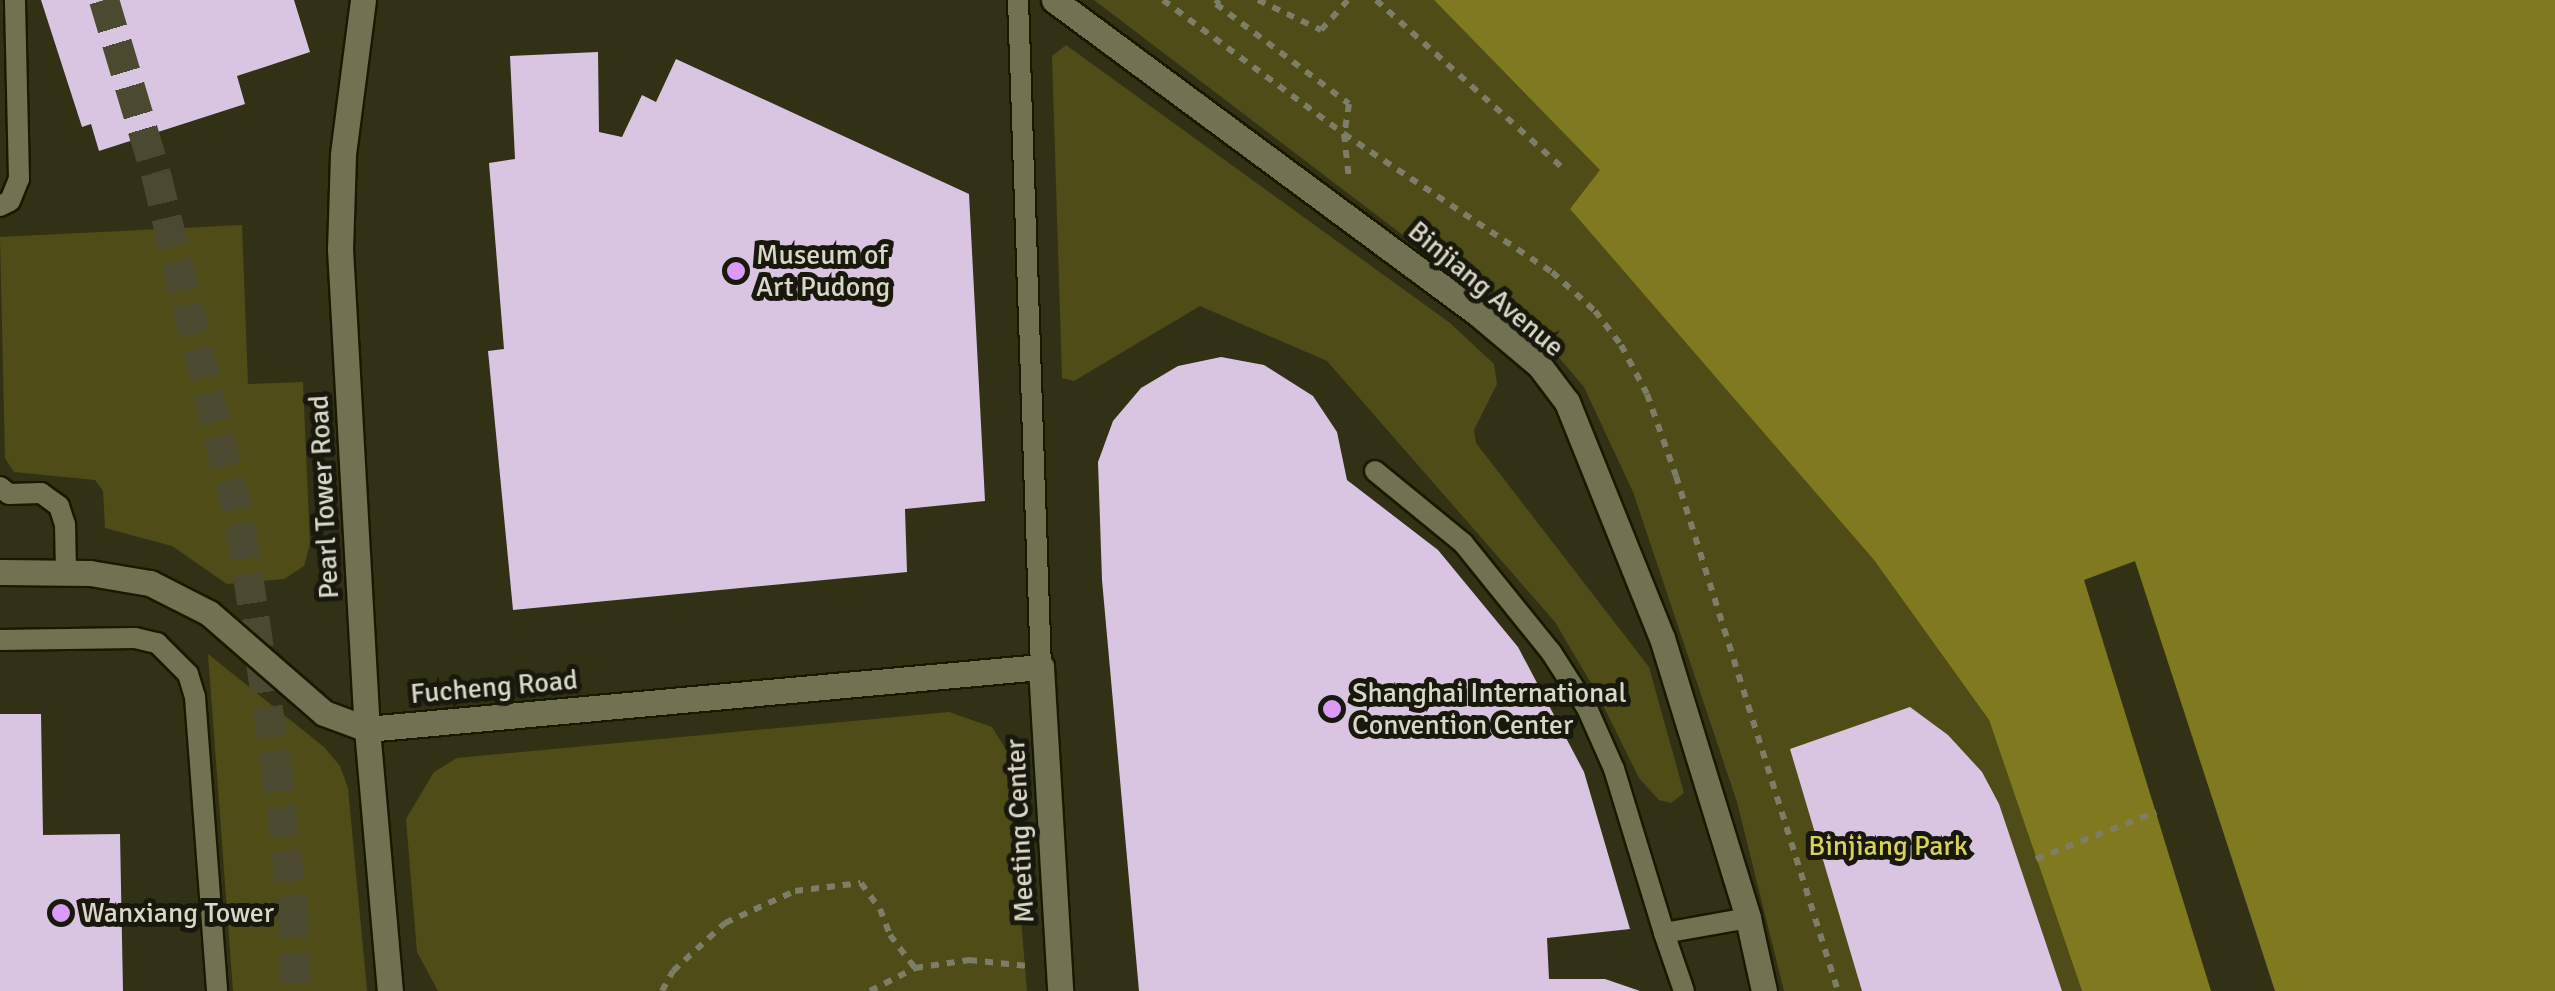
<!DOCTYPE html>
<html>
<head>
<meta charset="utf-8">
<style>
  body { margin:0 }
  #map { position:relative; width:2555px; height:991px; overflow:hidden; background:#323115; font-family:Signika,sans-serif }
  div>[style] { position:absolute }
  .green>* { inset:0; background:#4f4c18 }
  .water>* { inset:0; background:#7f7a20 }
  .pier>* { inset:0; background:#323115 }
  .building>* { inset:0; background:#d9c5e2 }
  .highway-tunnel>* { height:30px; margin-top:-15px; transform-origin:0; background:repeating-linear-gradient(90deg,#4b4a30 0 30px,transparent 0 45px) }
  .path>* { height:6px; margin-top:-3px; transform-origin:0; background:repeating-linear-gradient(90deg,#7e7d66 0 8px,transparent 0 16px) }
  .roads { filter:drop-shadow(2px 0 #1a1900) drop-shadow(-2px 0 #1a1900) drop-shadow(0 2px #1a1900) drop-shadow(0 -2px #1a1900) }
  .lane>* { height:20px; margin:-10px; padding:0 10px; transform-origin:10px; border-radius:10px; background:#727152 }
  .street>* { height:25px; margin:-12.5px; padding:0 12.5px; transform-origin:12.5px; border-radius:12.5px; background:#727152 }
  .dots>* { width:28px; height:28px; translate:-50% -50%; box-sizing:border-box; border:5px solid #19180c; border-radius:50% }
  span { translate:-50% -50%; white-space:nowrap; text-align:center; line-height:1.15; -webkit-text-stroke:10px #19180c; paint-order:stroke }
  .poi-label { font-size:28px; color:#d9d8c8 }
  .left { translate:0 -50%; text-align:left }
  .street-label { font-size:28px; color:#d9d8c8 }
  .park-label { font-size:28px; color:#d8d25d }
</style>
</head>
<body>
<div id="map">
  <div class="green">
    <i style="clip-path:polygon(1094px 0,1434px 0,1601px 170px,1570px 209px,1874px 560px,1989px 720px,2082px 991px,1784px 991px,1737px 802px,1633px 492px,1584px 387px,1550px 347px)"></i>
    <i style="clip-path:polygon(1066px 45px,1450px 323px,1494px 364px,1497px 384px,1474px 430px,1476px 443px,1649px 667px,1684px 793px,1671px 803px,1659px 800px,1639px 778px,1598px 695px,1555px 622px,1327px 361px,1200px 306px,1074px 381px,1062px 378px,1052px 56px)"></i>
    <i style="clip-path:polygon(242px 225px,248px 384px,303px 382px,310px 544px,304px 566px,284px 579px,227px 584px,172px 546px,105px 528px,103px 491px,95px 480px,14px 472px,5px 458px,0 237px)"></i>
    <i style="clip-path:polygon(208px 654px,324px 747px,340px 766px,348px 788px,367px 991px,233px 991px)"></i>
    <i style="clip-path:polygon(949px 712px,992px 727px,1007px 751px,1027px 991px,438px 991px,417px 952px,406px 819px,434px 772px,457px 758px)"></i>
  </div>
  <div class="water">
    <i style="clip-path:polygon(1434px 0,2555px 0,2555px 991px,2082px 991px,1989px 720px,1874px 560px,1570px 209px,1600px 170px)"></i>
  </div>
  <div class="pier">
    <i style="clip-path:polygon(2135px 561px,2275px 991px,2211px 991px,2084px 580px)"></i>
  </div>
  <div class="building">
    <i style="clip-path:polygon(41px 0,294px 0,310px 52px,237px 76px,245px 104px,99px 151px,91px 124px,82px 127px)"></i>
    <i style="clip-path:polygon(598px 52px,599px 132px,622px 137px,642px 95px,656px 102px,676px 59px,969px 194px,985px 501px,905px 509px,907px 572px,513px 610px,488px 351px,504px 349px,489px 163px,515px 159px,510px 56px)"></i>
    <i style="clip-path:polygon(1221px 357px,1264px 365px,1313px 396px,1337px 432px,1347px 480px,1438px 550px,1518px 647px,1584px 772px,1630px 929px,1547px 938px,1549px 979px,1605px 979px,1640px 991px,1139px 991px,1102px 580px,1098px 462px,1113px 421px,1141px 388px,1178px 366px)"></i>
    <i style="clip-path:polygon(1910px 707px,1948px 735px,1982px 772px,1999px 804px,2062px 991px,1862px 991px,1790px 749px)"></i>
    <i style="clip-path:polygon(0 714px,41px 714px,43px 835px,120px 834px,123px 991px,0 991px)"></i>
  </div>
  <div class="highway-tunnel">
    <i style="left:104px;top:0;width:182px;rotate:73.4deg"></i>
    <i style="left:156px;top:174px;width:365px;rotate:76.5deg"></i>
    <i style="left:241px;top:529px;width:236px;rotate:81.5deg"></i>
    <i style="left:276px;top:762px;width:147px;rotate:83.4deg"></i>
    <i style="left:293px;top:908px;width:83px;rotate:87.9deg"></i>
  </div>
  <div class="path">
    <i style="left:1163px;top:0;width:225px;rotate:36.5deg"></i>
    <i style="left:1344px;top:134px;width:250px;rotate:33.6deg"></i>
    <i style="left:1552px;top:272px;width:58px;rotate:42.2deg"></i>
    <i style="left:1595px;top:311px;width:43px;rotate:52.6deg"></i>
    <i style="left:1621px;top:345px;width:55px;rotate:62deg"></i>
    <i style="left:1647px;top:394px;width:87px;rotate:70.5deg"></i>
    <i style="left:1676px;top:476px;width:540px;rotate:72.54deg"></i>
    <i style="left:1219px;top:0;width:5px;rotate:127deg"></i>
    <i style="left:1216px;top:4px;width:166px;rotate:36.9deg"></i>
    <i style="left:1349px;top:104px;width:30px;rotate:99deg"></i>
    <i style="left:1344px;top:134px;width:45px;rotate:83.7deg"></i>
    <i style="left:1258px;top:0;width:70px;rotate:25.5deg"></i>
    <i style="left:1321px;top:30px;width:40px;rotate:-48deg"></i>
    <i style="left:1376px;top:0;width:256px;rotate:42deg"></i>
    <i style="left:2036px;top:859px;width:129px;rotate:-21.4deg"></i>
    <i style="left:662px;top:991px;width:23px;rotate:-61deg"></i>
    <i style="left:673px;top:971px;width:71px;rotate:-42.7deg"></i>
    <i style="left:725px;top:923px;width:77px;rotate:-24.6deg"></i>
    <i style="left:795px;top:891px;width:66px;rotate:-6.9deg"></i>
    <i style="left:861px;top:883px;width:32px;rotate:54deg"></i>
    <i style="left:880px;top:909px;width:28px;rotate:69deg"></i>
    <i style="left:890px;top:935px;width:41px;rotate:52.9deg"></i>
    <i style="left:870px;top:991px;width:51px;rotate:-27.1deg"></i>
    <i style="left:915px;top:968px;width:55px;rotate:-8.4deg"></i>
    <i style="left:969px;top:960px;width:58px;rotate:5.9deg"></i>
  </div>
  <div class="roads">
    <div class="lane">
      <i style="left:1018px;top:0;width:667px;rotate:88.03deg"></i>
      <i style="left:0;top:206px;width:11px;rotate:-27deg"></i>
      <i style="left:10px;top:201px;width:24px;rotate:-68deg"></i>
      <i style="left:19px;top:179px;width:179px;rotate:-91.3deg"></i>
      <i style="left:1375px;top:471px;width:114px;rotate:39.3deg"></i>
      <i style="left:1463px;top:543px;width:140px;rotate:51.1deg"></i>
      <i style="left:1551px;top:652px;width:67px;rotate:57.3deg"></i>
      <i style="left:1587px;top:708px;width:67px;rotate:66.1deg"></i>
      <i style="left:1614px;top:769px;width:171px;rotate:73deg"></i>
      <i style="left:1664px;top:933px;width:85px;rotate:-10.1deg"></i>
      <i style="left:0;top:487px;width:11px;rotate:38deg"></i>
      <i style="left:9px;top:494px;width:32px;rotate:-2deg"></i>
      <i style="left:41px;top:493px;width:22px;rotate:36deg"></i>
      <i style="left:59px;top:506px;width:19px;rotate:72deg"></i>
      <i style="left:65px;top:524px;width:49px;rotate:88.8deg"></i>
      <i style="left:0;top:640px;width:135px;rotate:-0.8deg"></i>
      <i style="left:135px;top:638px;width:23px;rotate:13deg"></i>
      <i style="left:157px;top:643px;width:44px;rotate:45deg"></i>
      <i style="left:188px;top:674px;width:24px;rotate:73deg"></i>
      <i style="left:195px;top:697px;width:295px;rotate:85.7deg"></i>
      <i style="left:1664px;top:933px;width:61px;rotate:71deg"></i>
    </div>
    <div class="street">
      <i style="left:363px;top:0;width:156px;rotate:97.4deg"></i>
      <i style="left:343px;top:155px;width:94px;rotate:91.8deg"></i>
      <i style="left:340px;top:249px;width:481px;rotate:86.8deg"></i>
      <i style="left:367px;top:729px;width:263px;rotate:85deg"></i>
      <i style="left:1054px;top:0;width:526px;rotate:36.5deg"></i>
      <i style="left:1477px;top:313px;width:81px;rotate:40deg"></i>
      <i style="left:1539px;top:365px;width:46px;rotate:52.9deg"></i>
      <i style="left:1567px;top:402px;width:254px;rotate:68.1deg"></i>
      <i style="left:1662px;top:638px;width:293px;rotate:72.9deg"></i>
      <i style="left:1748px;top:918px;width:75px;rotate:77.6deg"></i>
      <i style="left:0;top:572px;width:90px;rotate:0.6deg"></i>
      <i style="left:90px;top:573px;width:61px;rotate:9.5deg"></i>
      <i style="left:150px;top:583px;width:66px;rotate:27deg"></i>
      <i style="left:209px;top:613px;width:152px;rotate:41deg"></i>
      <i style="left:324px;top:713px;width:46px;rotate:20.4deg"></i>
      <i style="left:367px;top:729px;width:677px;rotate:-5.26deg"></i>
      <i style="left:1041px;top:667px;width:325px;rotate:86.6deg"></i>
    </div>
  </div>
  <div class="dots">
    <i style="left:736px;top:271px;background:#da9af7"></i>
    <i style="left:1332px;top:709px;background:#da9af7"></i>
    <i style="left:61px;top:913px;background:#da9af7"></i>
  </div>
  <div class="poi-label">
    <span class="left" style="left:756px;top:271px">Museum of<br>Art Pudong</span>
    <span class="left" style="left:1352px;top:709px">Shanghai International<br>Convention Center</span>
    <span class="left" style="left:81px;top:913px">Wanxiang Tower</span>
  </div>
  <div class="street-label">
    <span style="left:1486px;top:289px;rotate:40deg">Binjiang Avenue</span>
    <span style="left:324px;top:497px;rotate:-93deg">Pearl Tower Road</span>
    <span style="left:494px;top:687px;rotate:-5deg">Fucheng Road</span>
    <span style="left:1020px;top:831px;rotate:-93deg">Meeting Center</span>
  </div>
  <div class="park-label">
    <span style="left:1888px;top:846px">Binjiang Park</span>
  </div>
</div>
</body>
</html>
